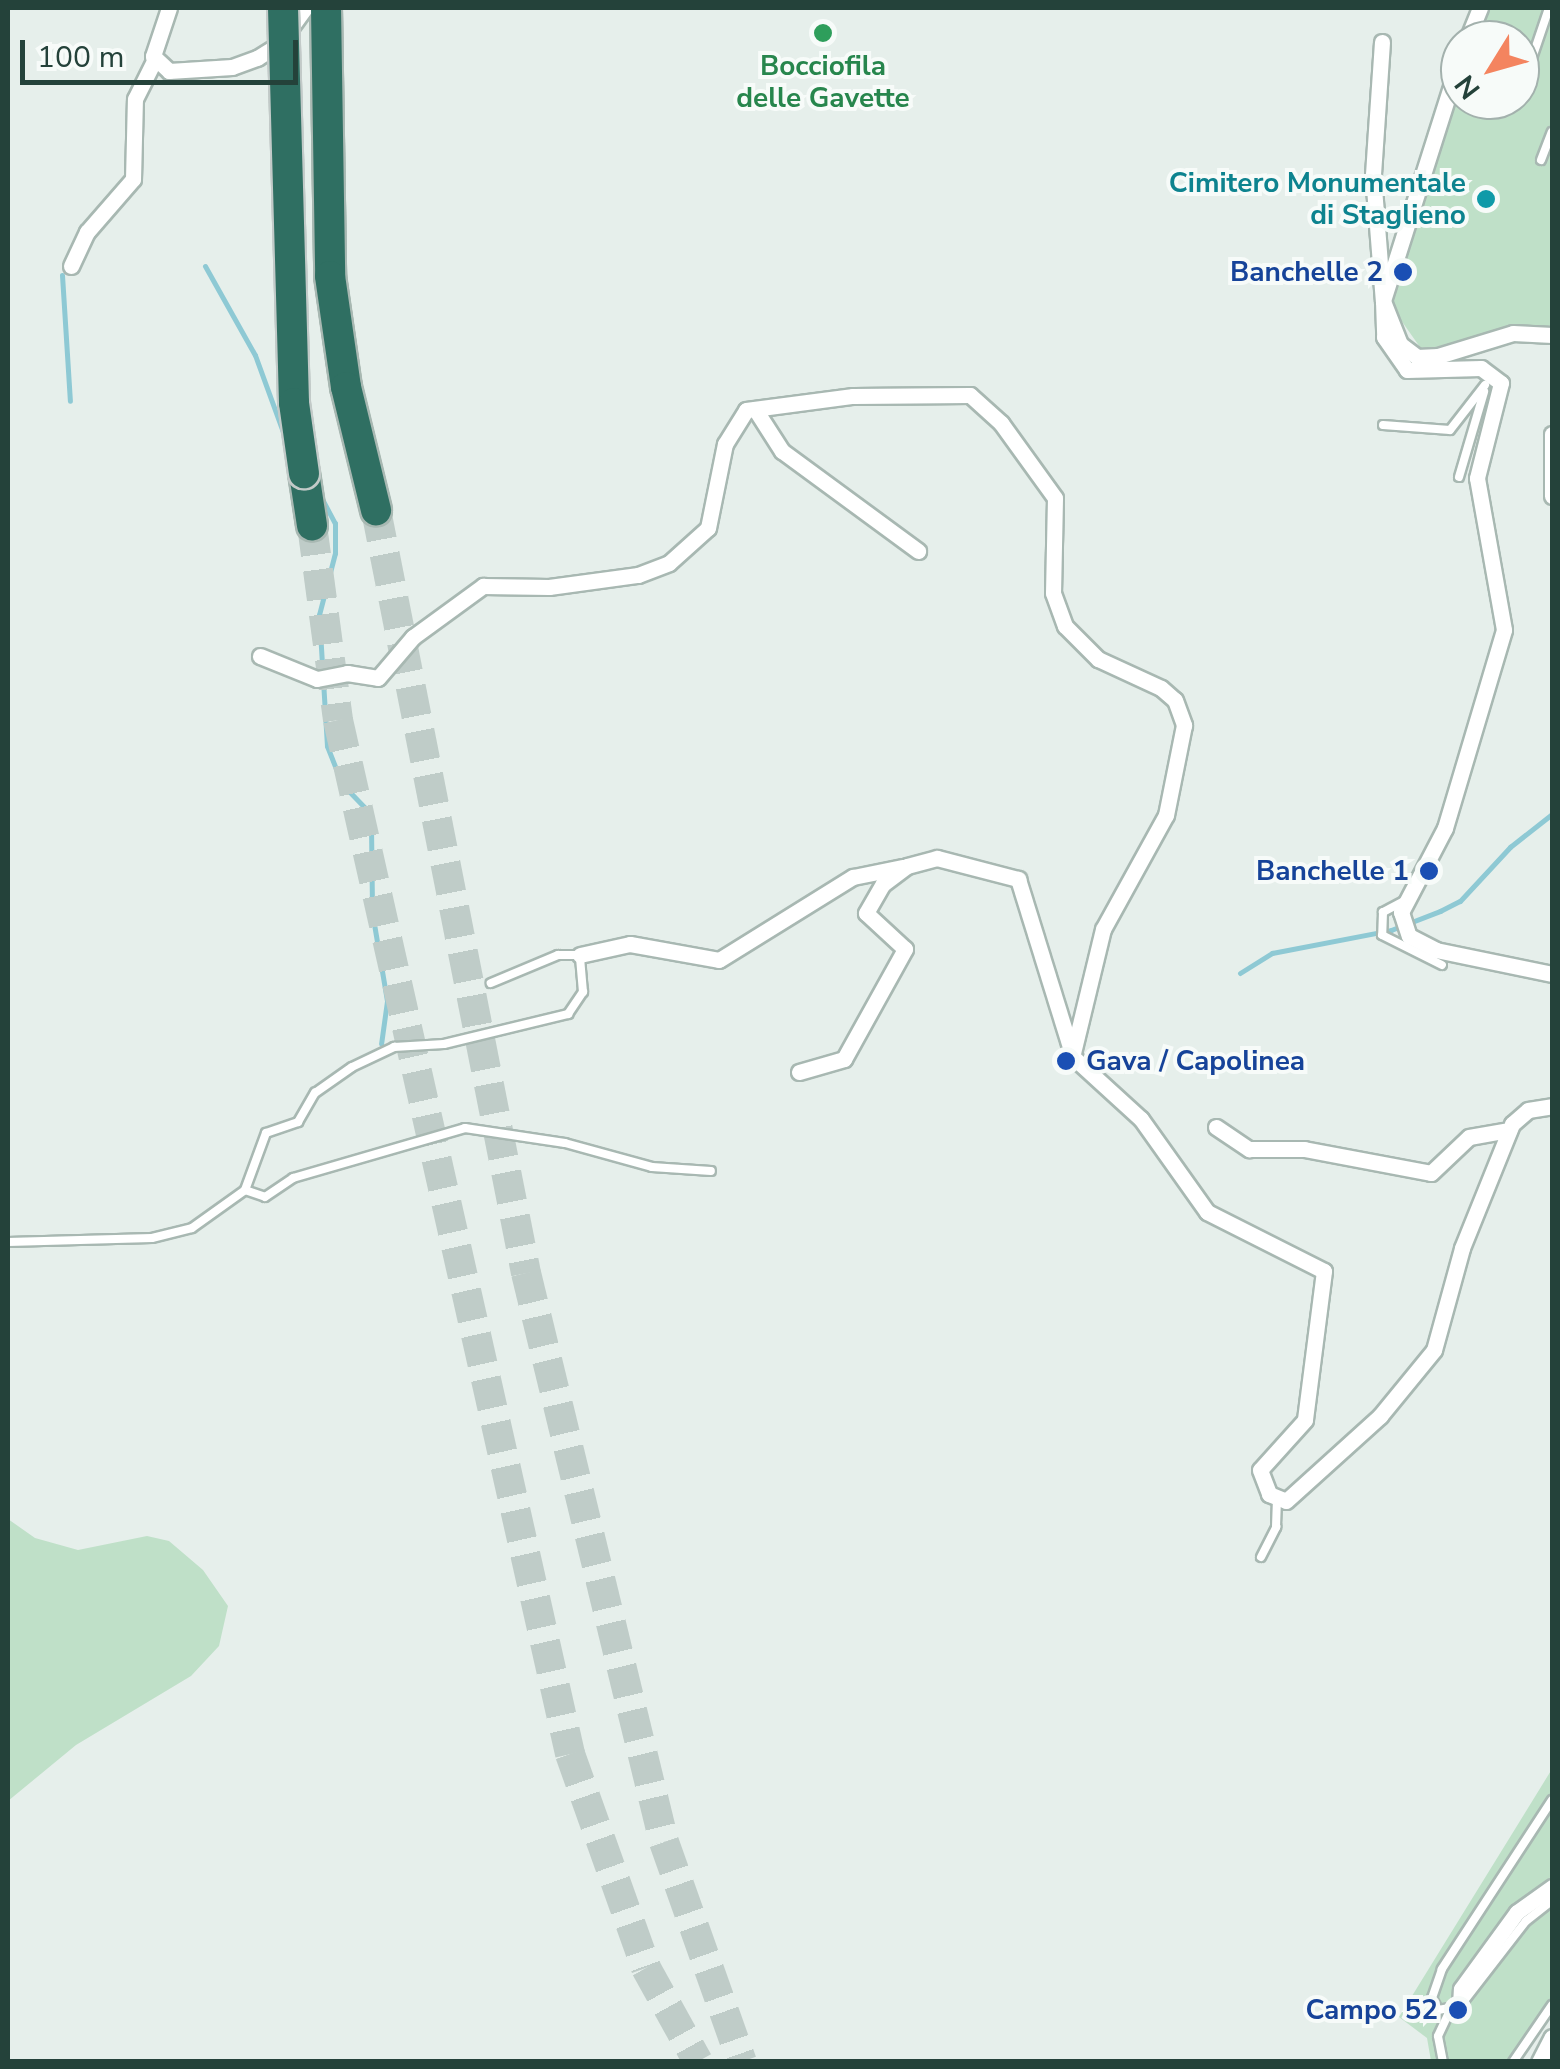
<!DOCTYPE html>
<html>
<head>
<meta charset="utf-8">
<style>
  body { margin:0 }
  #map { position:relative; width:1560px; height:2069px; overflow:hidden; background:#e6efeb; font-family:"Nunito Sans",sans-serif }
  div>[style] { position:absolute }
  .green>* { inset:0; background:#bfe0c8 }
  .stream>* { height:5px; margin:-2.5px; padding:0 2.5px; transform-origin:2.5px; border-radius:2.5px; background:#8ec9d4 }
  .highway-tunnel>* { height:30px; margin-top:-15px; transform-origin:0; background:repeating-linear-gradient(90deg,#bfccc8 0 30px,transparent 0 45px) }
  .roads { filter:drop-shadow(2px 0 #a8b8b2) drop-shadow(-2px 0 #a8b8b2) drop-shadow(0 2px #a8b8b2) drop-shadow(0 -2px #a8b8b2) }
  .lane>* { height:8px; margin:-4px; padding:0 4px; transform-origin:4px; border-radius:4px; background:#fff }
  .street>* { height:15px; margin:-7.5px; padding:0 7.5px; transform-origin:7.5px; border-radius:7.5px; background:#fff }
  .highway>* { height:30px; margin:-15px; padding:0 15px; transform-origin:15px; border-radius:15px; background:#2f6f62 }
  .bridges { filter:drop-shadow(2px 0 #c2cac8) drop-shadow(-2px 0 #c2cac8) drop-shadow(0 2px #c2cac8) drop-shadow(0 -2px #c2cac8) }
  .highway-bridge>* { height:30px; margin:-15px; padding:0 15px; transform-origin:15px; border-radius:15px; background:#2f6f62 }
  .dots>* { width:28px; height:28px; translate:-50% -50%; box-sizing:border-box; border:5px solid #f7fbf9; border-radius:50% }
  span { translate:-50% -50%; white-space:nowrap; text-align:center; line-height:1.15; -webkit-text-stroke:8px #f7fbf9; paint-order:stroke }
  .leisure-label { font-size:28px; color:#27864d; font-weight:700 }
  .culture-label { font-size:28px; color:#0d838f; font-weight:700 }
  .right { translate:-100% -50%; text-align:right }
  .transit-label { font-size:28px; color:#164399; font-weight:700 }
  .left { translate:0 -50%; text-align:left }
  .frame { position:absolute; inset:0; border:10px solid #24423a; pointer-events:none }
  .north { position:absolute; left:1440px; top:20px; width:100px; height:100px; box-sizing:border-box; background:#f7fbf9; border:2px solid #a3b1ad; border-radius:50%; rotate:233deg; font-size:28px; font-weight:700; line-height:40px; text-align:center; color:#24423a }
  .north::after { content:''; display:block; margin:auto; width:35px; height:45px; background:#f4845f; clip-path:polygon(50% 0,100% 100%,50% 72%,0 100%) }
  .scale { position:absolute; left:20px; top:40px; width:278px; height:45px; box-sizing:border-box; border:5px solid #24423a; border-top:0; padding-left:12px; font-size:30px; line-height:35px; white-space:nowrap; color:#24423a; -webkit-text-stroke:8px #f7fbf9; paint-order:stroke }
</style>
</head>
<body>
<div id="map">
  <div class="green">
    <i style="clip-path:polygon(1484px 8px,1552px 8px,1552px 331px,1532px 326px,1422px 350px,1391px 306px,1393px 283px,1460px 68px,1460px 100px,1520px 100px,1520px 40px,1470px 40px)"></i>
    <i style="clip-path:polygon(8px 1519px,35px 1538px,78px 1550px,147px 1536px,169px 1541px,203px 1570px,228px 1606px,219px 1646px,191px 1676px,76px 1745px,8px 1801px)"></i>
    <i style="clip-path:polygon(1552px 1769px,1552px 2013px,1519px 2062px,1431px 2061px,1427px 2038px,1399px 2017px)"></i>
  </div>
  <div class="stream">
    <i style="left:205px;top:266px;width:102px;rotate:60.7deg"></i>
    <i style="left:255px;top:355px;width:94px;rotate:70deg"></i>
    <i style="left:62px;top:275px;width:126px;rotate:86.4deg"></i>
    <i style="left:322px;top:499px;width:27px;rotate:62deg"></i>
    <i style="left:335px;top:523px;width:30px;rotate:90deg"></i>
    <i style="left:335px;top:553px;width:64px;rotate:104.5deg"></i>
    <i style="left:319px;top:615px;width:131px;rotate:86.5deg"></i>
    <i style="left:327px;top:746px;width:41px;rotate:68.5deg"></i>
    <i style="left:342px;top:784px;width:32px;rotate:46deg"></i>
    <i style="left:364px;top:807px;width:20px;rotate:70deg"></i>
    <i style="left:371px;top:826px;width:86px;rotate:89.3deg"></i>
    <i style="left:372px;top:912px;width:90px;rotate:80.4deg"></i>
    <i style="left:387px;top:1001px;width:43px;rotate:97.9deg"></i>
    <i style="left:1240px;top:973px;width:38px;rotate:-32deg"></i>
    <i style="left:1272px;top:953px;width:121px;rotate:-10.9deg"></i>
    <i style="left:1391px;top:930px;width:53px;rotate:-21.2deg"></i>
    <i style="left:1440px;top:911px;width:22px;rotate:-27deg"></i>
    <i style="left:1460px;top:901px;width:74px;rotate:-47.2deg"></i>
    <i style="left:1510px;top:847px;width:53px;rotate:-38.2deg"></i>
  </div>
  <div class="highway-tunnel">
    <i style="left:376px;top:510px;width:778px;rotate:78.88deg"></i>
    <i style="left:526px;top:1273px;width:585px;rotate:76.37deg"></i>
    <i style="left:664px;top:1842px;width:233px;rotate:70.5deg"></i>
    <i style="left:312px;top:525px;width:197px;rotate:82.4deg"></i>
    <i style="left:338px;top:720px;width:1060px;rotate:77.35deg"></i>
    <i style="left:570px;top:1754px;width:227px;rotate:70.4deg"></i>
    <i style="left:646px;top:1968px;width:107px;rotate:61deg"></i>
  </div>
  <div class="roads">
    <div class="lane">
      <i style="left:1520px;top:75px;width:6px;rotate:9deg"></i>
      <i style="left:1526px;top:76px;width:72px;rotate:-71.3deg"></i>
      <i style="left:1541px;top:160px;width:30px;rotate:-69deg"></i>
      <i style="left:1383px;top:425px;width:67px;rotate:4.3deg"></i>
      <i style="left:1450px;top:430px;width:57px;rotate:-52.1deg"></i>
      <i style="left:1459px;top:477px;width:89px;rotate:-73.6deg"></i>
      <i style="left:1404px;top:901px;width:24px;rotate:152deg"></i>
      <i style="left:1383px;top:912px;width:23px;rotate:92deg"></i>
      <i style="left:1382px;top:935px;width:67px;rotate:26.6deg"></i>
      <i style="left:245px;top:1190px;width:21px;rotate:19deg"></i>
      <i style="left:265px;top:1197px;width:34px;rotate:-34deg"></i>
      <i style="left:293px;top:1178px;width:179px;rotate:-16.2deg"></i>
      <i style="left:465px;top:1128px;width:101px;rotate:8.5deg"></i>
      <i style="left:565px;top:1143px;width:90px;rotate:15.4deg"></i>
      <i style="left:652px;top:1167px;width:59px;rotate:3.9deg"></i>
      <i style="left:8px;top:1242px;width:144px;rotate:-1.6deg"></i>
      <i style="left:152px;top:1238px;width:41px;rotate:-14deg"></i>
      <i style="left:192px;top:1228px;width:65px;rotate:-35.6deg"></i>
      <i style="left:245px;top:1190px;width:61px;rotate:-69.8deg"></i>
      <i style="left:266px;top:1133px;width:34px;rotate:-19deg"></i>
      <i style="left:298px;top:1122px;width:34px;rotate:-60deg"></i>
      <i style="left:315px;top:1093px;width:45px;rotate:-35.1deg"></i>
      <i style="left:352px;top:1067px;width:47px;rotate:-25.5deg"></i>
      <i style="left:394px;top:1047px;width:50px;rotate:-3.4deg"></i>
      <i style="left:444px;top:1044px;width:128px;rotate:-13.6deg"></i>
      <i style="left:568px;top:1014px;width:27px;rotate:-56deg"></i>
      <i style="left:583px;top:992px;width:37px;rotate:-95deg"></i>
      <i style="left:580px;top:955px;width:22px;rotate:180deg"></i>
      <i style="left:558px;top:955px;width:73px;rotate:157.3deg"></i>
      <i style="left:1261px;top:1557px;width:34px;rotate:-63deg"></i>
      <i style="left:1276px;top:1527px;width:28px;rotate:-88deg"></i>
      <i style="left:1552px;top:1800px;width:202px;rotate:123.1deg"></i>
      <i style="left:1442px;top:1969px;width:31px;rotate:109deg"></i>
      <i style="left:1432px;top:1998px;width:13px;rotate:63deg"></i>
      <i style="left:1438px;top:2010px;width:22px;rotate:-10deg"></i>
      <i style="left:1460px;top:2006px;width:108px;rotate:-52.2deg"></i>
      <i style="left:1526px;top:1921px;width:33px;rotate:-38deg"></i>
      <i style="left:1443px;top:2062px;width:26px;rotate:-101deg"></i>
      <i style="left:1438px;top:2036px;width:26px;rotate:-65deg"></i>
      <i style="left:1513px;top:2062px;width:69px;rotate:-55.6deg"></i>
    </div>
    <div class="street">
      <i style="left:169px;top:8px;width:51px;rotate:108.4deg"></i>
      <i style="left:153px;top:56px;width:22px;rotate:43deg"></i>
      <i style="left:169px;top:71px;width:63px;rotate:-3.6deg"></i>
      <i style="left:232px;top:67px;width:27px;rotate:-20deg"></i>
      <i style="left:257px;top:58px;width:25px;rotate:-32deg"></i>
      <i style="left:278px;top:45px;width:46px;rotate:-53.9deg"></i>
      <i style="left:1467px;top:40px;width:35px;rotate:-68deg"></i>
      <i style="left:1382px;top:42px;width:133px;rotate:93.9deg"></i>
      <i style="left:1373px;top:175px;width:126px;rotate:85.5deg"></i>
      <i style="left:1383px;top:301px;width:46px;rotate:68.4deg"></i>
      <i style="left:1400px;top:344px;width:21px;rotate:37deg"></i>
      <i style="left:1417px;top:357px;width:21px;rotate:-3deg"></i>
      <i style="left:1438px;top:356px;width:78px;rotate:-17deg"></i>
      <i style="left:1513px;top:333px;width:39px;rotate:3deg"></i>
      <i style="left:1460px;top:58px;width:255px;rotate:107.6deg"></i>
      <i style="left:1383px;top:301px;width:36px;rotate:88deg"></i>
      <i style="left:1384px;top:337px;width:40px;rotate:55.1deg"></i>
      <i style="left:1407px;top:370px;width:74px;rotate:-1.5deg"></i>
      <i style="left:1481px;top:368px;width:25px;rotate:37deg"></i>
      <i style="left:1501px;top:383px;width:98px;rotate:104.2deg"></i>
      <i style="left:1477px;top:478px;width:154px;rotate:79.9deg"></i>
      <i style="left:1504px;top:630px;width:207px;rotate:106.6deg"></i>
      <i style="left:1445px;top:828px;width:95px;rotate:117.6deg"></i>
      <i style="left:1401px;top:912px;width:25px;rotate:72deg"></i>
      <i style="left:1409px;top:936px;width:30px;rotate:27deg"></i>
      <i style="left:1436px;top:950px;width:118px;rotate:11.7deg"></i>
      <i style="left:71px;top:266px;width:38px;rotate:-65deg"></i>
      <i style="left:87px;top:232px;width:70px;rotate:-49deg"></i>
      <i style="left:133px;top:179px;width:80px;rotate:-88.6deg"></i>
      <i style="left:135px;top:99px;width:42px;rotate:-63.4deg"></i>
      <i style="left:755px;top:409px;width:50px;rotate:57.3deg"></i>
      <i style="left:782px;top:451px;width:169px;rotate:36.3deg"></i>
      <i style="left:1552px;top:434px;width:62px;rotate:90deg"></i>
      <i style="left:260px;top:656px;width:61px;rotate:22deg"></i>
      <i style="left:317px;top:679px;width:31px;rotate:-11deg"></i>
      <i style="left:347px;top:673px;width:31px;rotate:9deg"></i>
      <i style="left:378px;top:678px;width:54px;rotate:-49.5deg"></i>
      <i style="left:413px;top:637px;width:87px;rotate:-36.1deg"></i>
      <i style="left:483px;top:586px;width:66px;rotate:0.9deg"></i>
      <i style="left:549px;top:587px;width:90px;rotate:-7.7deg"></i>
      <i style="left:638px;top:575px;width:33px;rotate:-21deg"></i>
      <i style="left:669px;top:563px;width:52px;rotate:-41.9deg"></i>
      <i style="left:708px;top:528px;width:86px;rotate:-78.6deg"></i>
      <i style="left:725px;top:444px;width:40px;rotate:-58deg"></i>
      <i style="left:746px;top:410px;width:108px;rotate:-7.5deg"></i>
      <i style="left:853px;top:396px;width:117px;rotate:-0.5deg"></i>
      <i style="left:970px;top:395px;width:42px;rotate:42.1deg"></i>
      <i style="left:1001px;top:423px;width:92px;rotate:54.2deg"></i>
      <i style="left:1055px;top:498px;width:95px;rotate:91.2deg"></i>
      <i style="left:1053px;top:593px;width:35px;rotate:70deg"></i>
      <i style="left:1065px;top:626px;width:47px;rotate:45deg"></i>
      <i style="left:1098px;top:659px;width:69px;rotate:24.7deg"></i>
      <i style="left:1161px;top:688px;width:18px;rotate:41deg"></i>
      <i style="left:1175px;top:700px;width:27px;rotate:70deg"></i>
      <i style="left:1184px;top:725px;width:92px;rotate:101.3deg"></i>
      <i style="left:1166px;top:815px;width:130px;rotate:118.9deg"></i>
      <i style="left:1103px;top:929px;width:128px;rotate:103.6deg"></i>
      <i style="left:580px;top:955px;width:51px;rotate:-12.4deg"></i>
      <i style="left:630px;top:944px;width:90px;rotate:10.2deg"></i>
      <i style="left:719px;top:960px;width:158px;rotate:-31.8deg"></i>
      <i style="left:853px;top:877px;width:50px;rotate:-11.5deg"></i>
      <i style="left:799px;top:1072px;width:47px;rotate:-16.1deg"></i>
      <i style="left:844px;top:1059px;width:126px;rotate:-61deg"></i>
      <i style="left:905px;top:949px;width:53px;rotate:-137.3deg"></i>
      <i style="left:866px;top:913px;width:34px;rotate:-60deg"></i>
      <i style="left:883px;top:884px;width:30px;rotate:-37deg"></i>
      <i style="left:907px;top:866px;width:31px;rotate:-15deg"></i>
      <i style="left:937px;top:858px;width:84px;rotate:14.5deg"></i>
      <i style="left:1018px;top:879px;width:186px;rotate:72.8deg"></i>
      <i style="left:1073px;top:1057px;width:92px;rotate:42.4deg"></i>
      <i style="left:1141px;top:1119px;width:114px;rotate:54.6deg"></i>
      <i style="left:1207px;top:1212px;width:131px;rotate:26.8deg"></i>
      <i style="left:1324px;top:1271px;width:150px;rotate:97.3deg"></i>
      <i style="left:1305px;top:1420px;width:67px;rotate:132deg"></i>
      <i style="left:1260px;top:1470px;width:26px;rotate:69deg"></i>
      <i style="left:1269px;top:1494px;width:18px;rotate:22deg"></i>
      <i style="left:1286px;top:1501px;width:127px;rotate:-42.1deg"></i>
      <i style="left:1380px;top:1416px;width:85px;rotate:-50.7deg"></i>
      <i style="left:1434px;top:1350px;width:106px;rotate:-74.6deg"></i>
      <i style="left:1462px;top:1248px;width:134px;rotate:-68deg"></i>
      <i style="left:1512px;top:1124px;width:21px;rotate:-41deg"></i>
      <i style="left:1528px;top:1110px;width:24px;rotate:-9deg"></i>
      <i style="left:1216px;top:1127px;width:40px;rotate:34deg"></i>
      <i style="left:1249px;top:1149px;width:55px"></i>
      <i style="left:1304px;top:1149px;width:129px;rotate:10.7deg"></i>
      <i style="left:1431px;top:1173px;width:52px;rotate:-43.5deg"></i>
      <i style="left:1469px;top:1137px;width:41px;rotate:-9.9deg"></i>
      <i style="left:1460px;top:2006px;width:17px;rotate:-87deg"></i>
      <i style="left:1461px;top:1989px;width:95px;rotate:-54deg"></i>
      <i style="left:1517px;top:1912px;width:43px;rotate:-35.5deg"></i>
      <i style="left:1539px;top:2062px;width:28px;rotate:-63deg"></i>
    </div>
    <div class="highway">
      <i style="left:326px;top:8px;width:268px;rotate:89.1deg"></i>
      <i style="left:330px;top:276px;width:112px;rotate:81.8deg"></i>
      <i style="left:346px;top:387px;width:127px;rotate:76.3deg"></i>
      <i style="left:304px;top:473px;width:53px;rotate:81.3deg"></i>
    </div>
  </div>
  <div class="bridges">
    <div class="highway-bridge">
      <i style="left:283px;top:8px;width:395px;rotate:88.4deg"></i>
      <i style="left:294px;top:403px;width:71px;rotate:81.9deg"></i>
    </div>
  </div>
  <div class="dots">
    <i style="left:823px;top:33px;background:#2e9e5b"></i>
    <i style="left:1486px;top:199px;background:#0f9aa8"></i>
    <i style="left:1403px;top:272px;background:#1a4fb4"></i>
    <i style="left:1429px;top:871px;background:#1a4fb4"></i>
    <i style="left:1066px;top:1061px;background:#1a4fb4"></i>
    <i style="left:1458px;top:2010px;background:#1a4fb4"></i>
  </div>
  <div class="leisure-label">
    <span style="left:823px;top:82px">Bocciofila<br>delle Gavette</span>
  </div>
  <div class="culture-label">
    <span class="right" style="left:1466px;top:199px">Cimitero Monumentale<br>di Staglieno</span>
  </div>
  <div class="transit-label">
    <span class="right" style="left:1383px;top:272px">Banchelle 2</span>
    <span class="right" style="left:1409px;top:871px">Banchelle 1</span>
    <span class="left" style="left:1086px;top:1061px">Gava / Capolinea</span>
    <span class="right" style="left:1438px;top:2010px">Campo 52</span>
  </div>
  <div class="frame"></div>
  <div class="north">N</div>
  <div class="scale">100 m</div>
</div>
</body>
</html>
